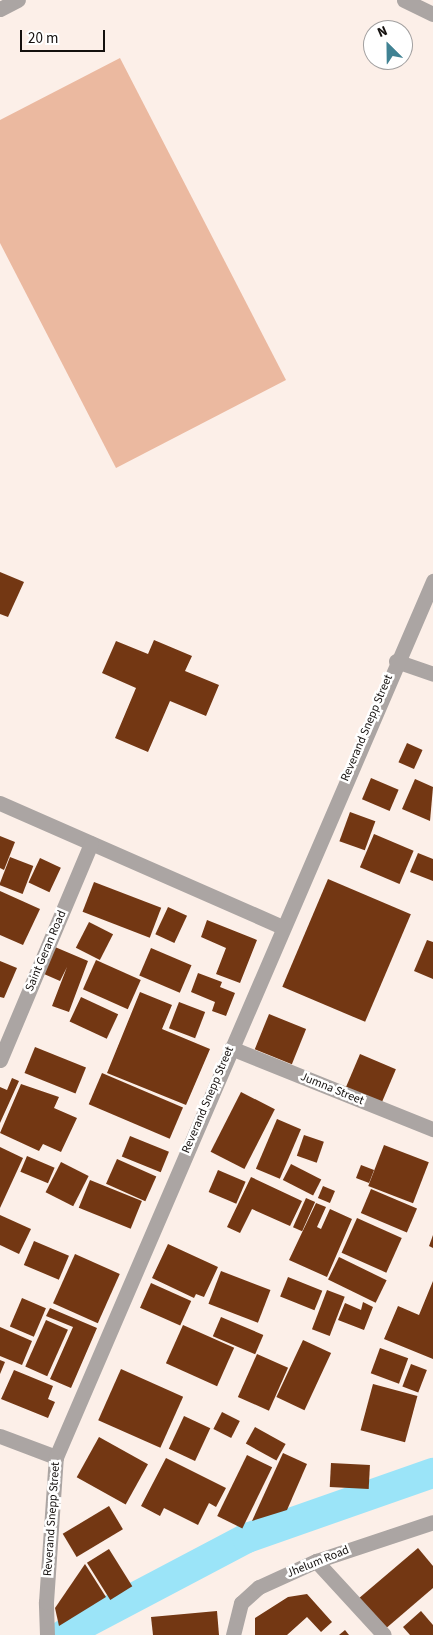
<!DOCTYPE html>
<html>
<head>
<meta charset="utf-8">
<style>
  body { margin:0 }
  #map { position:relative; width:433px; height:1635px; overflow:hidden; background:#fcefe8; font-family:"Source Sans 3",sans-serif }
  div>[style] { position:absolute }
  .green>* { inset:0; background:#ebb9a0 }
  .canal>* { height:30px; margin:-15px; padding:0 15px; transform-origin:15px; border-radius:15px; background:#9be4f8 }
  .building>* { inset:0; background:#733713; transform-origin:0 0 }
  .minor>* { height:15px; margin:-7.5px; padding:0 7.5px; transform-origin:7.5px; border-radius:7.5px; background:#aba5a3 }
  span { translate:-50% -50%; white-space:nowrap; text-align:center; line-height:1.15; -webkit-text-stroke:5px #fff; paint-order:stroke }
  .street-label { font-size:12px; color:#14100e }
  .north { position:absolute; left:363px; top:20px; width:50px; height:50px; box-sizing:border-box; background:#fff; border:1px solid #a19f9f; border-radius:50%; rotate:337deg; font-size:14px; font-weight:700; line-height:20px; text-align:center; color:#14100e }
  .north::after { content:''; display:block; margin:auto; width:18px; height:22px; background:#408293; clip-path:polygon(50% 0,100% 100%,50% 72%,0 100%) }
  .scale { position:absolute; left:20px; top:30px; width:85px; height:22px; box-sizing:border-box; border:2px solid #14100e; border-top:0; padding-left:6px; font-size:15px; line-height:18px; white-space:nowrap; color:#14100e; -webkit-text-stroke:4px #fff; paint-order:stroke }
</style>
</head>
<body>
<div id="map">
  <div class="green">
    <i style="clip-path:polygon(120px 58px,286px 380px,116px 468px,0 243px,0 120px)"></i>
  </div>
  <div class="canal">
    <i style="left:63px;top:1635px;width:208px;rotate:-27.8deg"></i>
    <i style="left:247px;top:1538px;width:197px;rotate:-19.3deg"></i>
  </div>
  <div class="building">
    <i style="clip-path:polygon(0 572px,24px 582px,8px 617px,0 614px)"></i>
    <i style="clip-path:polygon(154px 640px,192px 656px,185px 671px,219px 685px,206px 716px,170px 701px,148px 752px,115px 738px,136px 688px,102px 673px,116px 641px,148px 654px)"></i>
    <i style="left:407px;top:743px;width:17px;height:21px;rotate:24deg"></i>
    <i style="left:371px;top:778px;width:30px;height:23px;rotate:23deg"></i>
    <i style="clip-path:polygon(415px 779px,433px 787px,430px 821px,402px 809px)"></i>
    <i style="left:350px;top:812px;width:27px;height:31px;rotate:20deg"></i>
    <i style="left:374px;top:834px;width:43px;height:36px;rotate:23deg"></i>
    <i style="clip-path:polygon(0 836px,15px 842px,4px 870px,0 868px)"></i>
    <i style="clip-path:polygon(418px 853px,433px 859px,433px 881px,410px 872px)"></i>
    <i style="left:10px;top:857px;width:25px;height:30px;rotate:21deg"></i>
    <i style="left:40px;top:858px;width:23px;height:27px;rotate:25deg"></i>
    <i style="left:328px;top:879px;width:90px;height:117px;rotate:23deg"></i>
    <i style="left:94px;top:882px;width:72px;height:32px;rotate:21deg"></i>
    <i style="clip-path:polygon(0 891px,40px 909px,23px 945px,0 935px)"></i>
    <i style="left:168px;top:907px;width:21px;height:30px;rotate:25deg"></i>
    <i style="clip-path:polygon(207px 920px,257px 940px,240px 983px,216px 974px,226px 948px,201px 937px)"></i>
    <i style="left:89px;top:922px;width:27px;height:29px;rotate:27deg"></i>
    <i style="clip-path:polygon(427px 940px,433px 942px,433px 979px,414px 971px)"></i>
    <i style="clip-path:polygon(55px 947px,88px 961px,69px 1012px,52px 1006px,67px 967px,60px 981px,44px 974px)"></i>
    <i style="left:151px;top:948px;width:44px;height:30px;rotate:23deg"></i>
    <i style="left:96px;top:960px;width:49px;height:32px;rotate:24deg"></i>
    <i style="clip-path:polygon(0 961px,17px 968px,4px 998px,0 997px)"></i>
    <i style="clip-path:polygon(198px 973px,222px 982px,220px 987px,235px 993px,226px 1016px,212px 1011px,215px 1002px,191px 992px)"></i>
    <i style="clip-path:polygon(140px 992px,172px 1005px,162px 1029px,210px 1049px,186px 1105px,107px 1073px)"></i>
    <i style="left:81px;top:997px;width:41px;height:27px;rotate:25deg"></i>
    <i style="left:179px;top:1002px;width:28px;height:28px;rotate:21deg"></i>
    <i style="left:269px;top:1014px;width:40px;height:38px;rotate:22deg"></i>
    <i style="left:35px;top:1047px;width:55px;height:28px;rotate:22deg"></i>
    <i style="left:360px;top:1054px;width:39px;height:38px;rotate:23deg"></i>
    <i style="left:102px;top:1073px;width:88px;height:34px;rotate:23deg"></i>
    <i style="clip-path:polygon(12px 1078px,19px 1081px,0 1123px,0 1087px,7px 1090px)"></i>
    <i style="clip-path:polygon(21px 1084px,59px 1097px,54px 1108px,77px 1118px,61px 1152px,43px 1144px,39px 1151px,0 1133px)"></i>
    <i style="left:241px;top:1092px;width:38px;height:67px;rotate:27deg"></i>
    <i style="left:277px;top:1119px;width:26px;height:54px;rotate:23deg"></i>
    <i style="left:304px;top:1135px;width:21px;height:22px;rotate:19deg"></i>
    <i style="left:130px;top:1136px;width:42px;height:22px;rotate:22deg"></i>
    <i style="left:384px;top:1145px;width:48px;height:44px;rotate:21deg"></i>
    <i style="clip-path:polygon(0 1147px,23px 1158px,0 1208px)"></i>
    <i style="left:27px;top:1156px;width:30px;height:17px;rotate:23deg"></i>
    <i style="left:117px;top:1159px;width:43px;height:27px;rotate:24deg"></i>
    <i style="left:61px;top:1162px;width:31px;height:34px;rotate:27deg"></i>
    <i style="left:291px;top:1164px;width:34px;height:18px;rotate:27deg"></i>
    <i style="left:361px;top:1165px;width:14px;height:14px;rotate:21deg"></i>
    <i style="left:218px;top:1170px;width:30px;height:24px;rotate:23deg"></i>
    <i style="clip-path:polygon(251px 1177px,302px 1201px,290px 1226px,252px 1209px,240px 1233px,227px 1227px)"></i>
    <i style="left:90px;top:1180px;width:56px;height:30px;rotate:22deg"></i>
    <i style="left:323px;top:1186px;width:13px;height:13px;rotate:23deg"></i>
    <i style="left:371px;top:1189px;width:50px;height:26px;rotate:23deg"></i>
    <i style="left:306px;top:1198px;width:10px;height:32px;rotate:24deg"></i>
    <i style="clip-path:polygon(316px 1203px,326px 1207px,317px 1227px,321px 1229px,330px 1209px,352px 1219px,327px 1277px,289px 1260px)"></i>
    <i style="clip-path:polygon(0 1215px,31px 1229px,19px 1254px,0 1245px)"></i>
    <i style="left:357px;top:1218px;width:49px;height:38px;rotate:24deg"></i>
    <i style="clip-path:polygon(433px 1235px,433px 1248px,429px 1246px)"></i>
    <i style="left:34px;top:1241px;width:38px;height:26px;rotate:23deg"></i>
    <i style="clip-path:polygon(168px 1244px,218px 1267px,204px 1297px,196px 1294px,194px 1298px,152px 1278px)"></i>
    <i style="left:75px;top:1254px;width:49px;height:54px;rotate:24deg"></i>
    <i style="left:339px;top:1257px;width:53px;height:25px;rotate:26deg"></i>
    <i style="left:221px;top:1271px;width:53px;height:35px;rotate:21deg"></i>
    <i style="left:288px;top:1277px;width:37px;height:21px;rotate:22deg"></i>
    <i style="clip-path:polygon(433px 1281px,433px 1359px,384px 1339px,398px 1306px,419px 1315px)"></i>
    <i style="left:151px;top:1283px;width:44px;height:27px;rotate:24deg"></i>
    <i style="left:327px;top:1290px;width:19px;height:42px;rotate:21deg"></i>
    <i style="left:22px;top:1298px;width:26px;height:31px;rotate:23deg"></i>
    <i style="clip-path:polygon(363px 1302px,373px 1307px,364px 1330px,338px 1320px,345px 1303px,361px 1310px)"></i>
    <i style="clip-path:polygon(50px 1308px,97px 1328px,71px 1388px,50px 1379px,73px 1327px,46px 1316px)"></i>
    <i style="left:221px;top:1317px;width:46px;height:21px;rotate:23deg"></i>
    <i style="left:46px;top:1320px;width:24px;height:51px;rotate:24deg"></i>
    <i style="left:183px;top:1325px;width:56px;height:42px;rotate:24deg"></i>
    <i style="clip-path:polygon(0 1327px,32px 1341px,22px 1365px,0 1356px)"></i>
    <i style="left:303px;top:1340px;width:31px;height:63px;rotate:25deg"></i>
    <i style="left:380px;top:1348px;width:30px;height:27px;rotate:20deg"></i>
    <i style="left:257px;top:1354px;width:34px;height:47px;rotate:24deg"></i>
    <i style="clip-path:polygon(0 1360px,5px 1362px,0 1374px)"></i>
    <i style="left:411px;top:1364px;width:17px;height:24px;rotate:21deg"></i>
    <i style="left:121px;top:1369px;width:68px;height:56px;rotate:24deg"></i>
    <i style="clip-path:polygon(14px 1370px,53px 1386px,48px 1399px,55px 1402px,48px 1418px,1px 1399px)"></i>
    <i style="left:373px;top:1384px;width:46px;height:48px;rotate:15deg"></i>
    <i style="left:222px;top:1412px;width:20px;height:19px;rotate:27deg"></i>
    <i style="left:184px;top:1416px;width:29px;height:36px;rotate:25deg"></i>
    <i style="left:255px;top:1427px;width:35px;height:19px;rotate:29deg"></i>
    <i style="left:99px;top:1437px;width:56px;height:46px;rotate:29deg"></i>
    <i style="clip-path:polygon(283px 1453px,307px 1464px,287px 1510px,252px 1521px)"></i>
    <i style="left:247px;top:1455px;width:28px;height:68px;rotate:26deg"></i>
    <i style="clip-path:polygon(166px 1458px,226px 1488px,216px 1507px,209px 1503px,198px 1525px,164px 1508px,160px 1516px,141px 1506px)"></i>
    <i style="left:331px;top:1463px;width:39px;height:24px;rotate:3deg"></i>
    <i style="left:109px;top:1506px;width:27px;height:54px;rotate:59deg"></i>
    <i style="clip-path:polygon(418px 1548px,433px 1566px,433px 1588px,384px 1630px,358px 1599px)"></i>
    <i style="left:109px;top:1549px;width:44px;height:26px;rotate:58deg"></i>
    <i style="clip-path:polygon(85px 1564px,106px 1597px,59px 1626px,55px 1608px)"></i>
    <i style="clip-path:polygon(307px 1594px,332px 1622px,321px 1632px,307px 1617px,287px 1635px,255px 1635px,255px 1618px,288px 1597px)"></i>
    <i style="clip-path:polygon(217px 1611px,219px 1635px,153px 1635px,151px 1617px)"></i>
    <i style="clip-path:polygon(421px 1611px,433px 1625px,433px 1635px,410px 1635px,403px 1627px)"></i>
    <i style="clip-path:polygon(345px 1630px,349px 1635px,339px 1635px)"></i>
  </div>
  <div class="minor">
    <i style="left:404px;top:0;width:32px;rotate:26deg"></i>
    <i style="left:0;top:9px;width:20px;rotate:-27deg"></i>
    <i style="left:396px;top:661px;width:39px;rotate:19deg"></i>
    <i style="left:0;top:803px;width:308px;rotate:23.7deg"></i>
    <i style="left:231px;top:1048px;width:218px;rotate:21.9deg"></i>
    <i style="left:0;top:1060px;width:235px;rotate:-67.2deg"></i>
    <i style="left:0;top:1436px;width:60px;rotate:20.6deg"></i>
    <i style="left:316px;top:1561px;width:100px;rotate:47.4deg"></i>
    <i style="left:47px;top:1635px;width:33px;rotate:-92deg"></i>
    <i style="left:46px;top:1602px;width:145px;rotate:-86.1deg"></i>
    <i style="left:56px;top:1457px;width:954px;rotate:-66.71deg"></i>
    <i style="left:233px;top:1635px;width:33px;rotate:-76deg"></i>
    <i style="left:241px;top:1603px;width:24px;rotate:-42deg"></i>
    <i style="left:259px;top:1587px;width:63px;rotate:-24.5deg"></i>
    <i style="left:316px;top:1561px;width:123px;rotate:-18.4deg"></i>
  </div>
  <div class="street-label">
    <span style="left:367px;top:728px;rotate:-67deg">Reverand Snepp Street</span>
    <span style="left:46px;top:951px;rotate:-67deg">Saint Geran Road</span>
    <span style="left:332px;top:1089px;rotate:22deg">Jumna Street</span>
    <span style="left:208px;top:1100px;rotate:-67deg">Reverand Snepp Street</span>
    <span style="left:52px;top:1519px;rotate:-86deg">Reverand Snepp Street</span>
    <span style="left:318px;top:1562px;rotate:-22deg">Jhelum Road</span>
  </div>
  <div class="north">N</div>
  <div class="scale">20 m</div>
</div>
</body>
</html>
